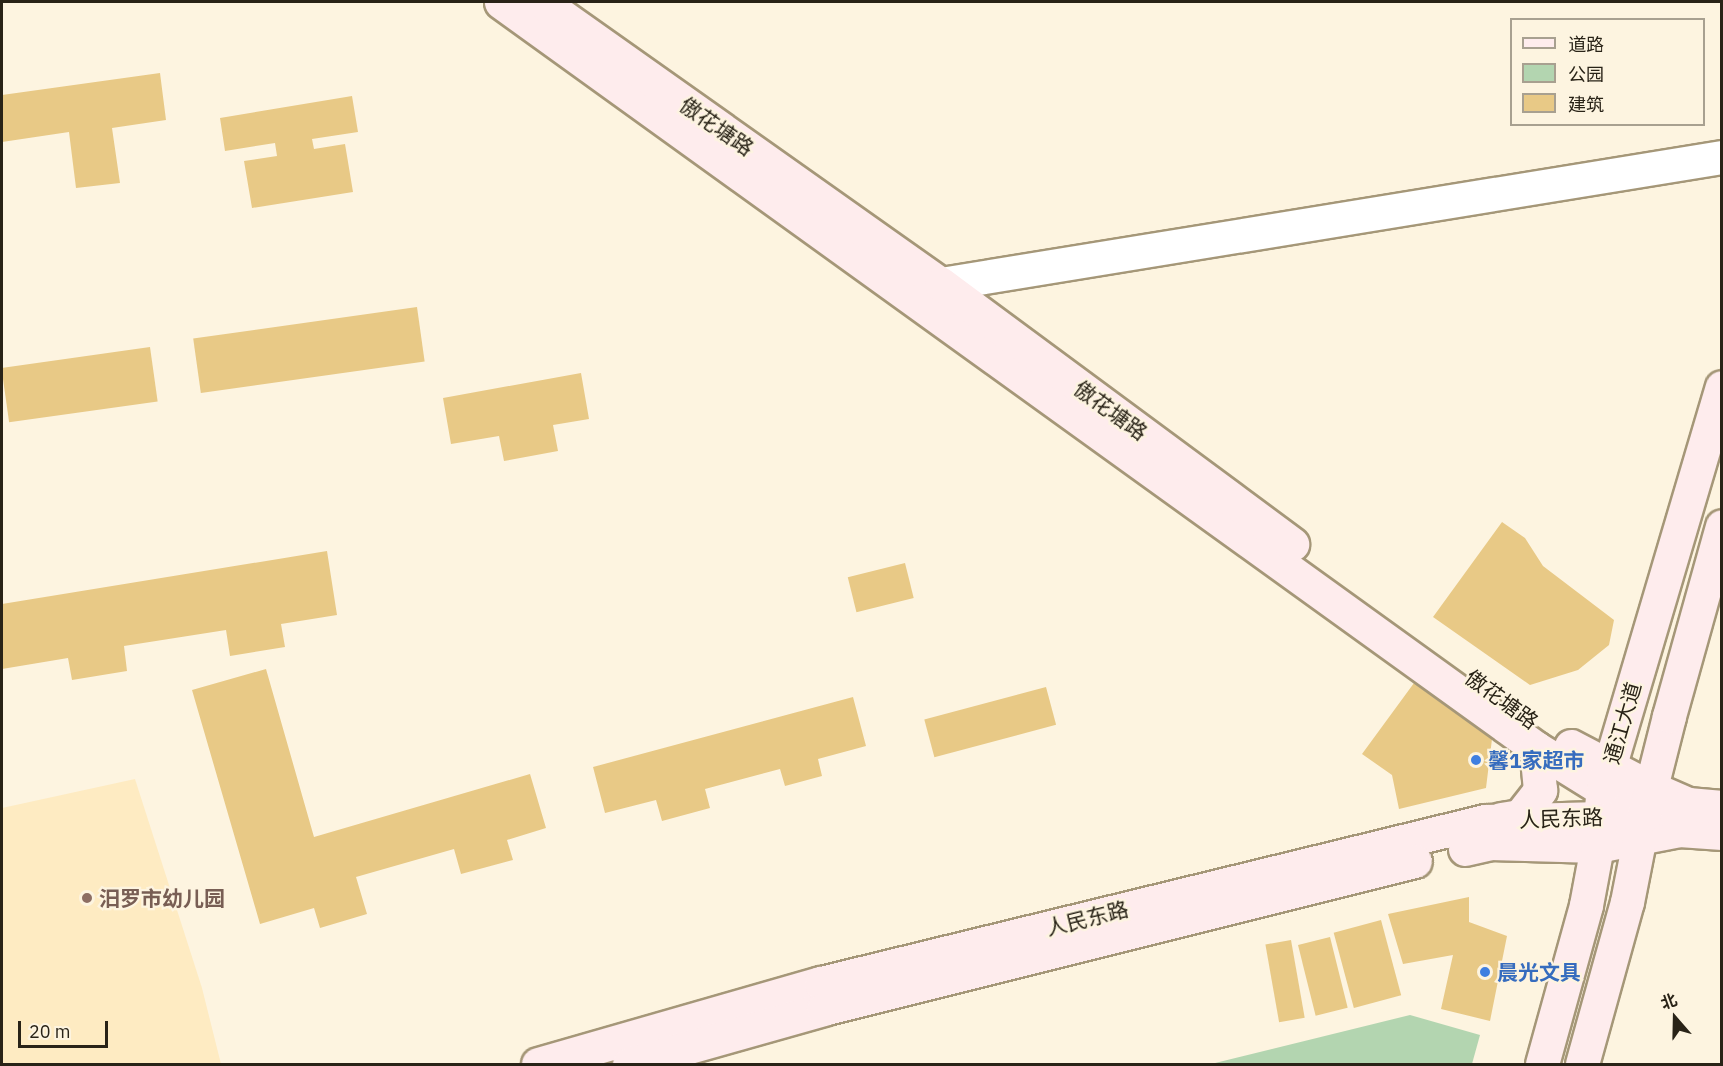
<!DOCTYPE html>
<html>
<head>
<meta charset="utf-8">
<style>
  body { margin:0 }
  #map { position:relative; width:1723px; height:1066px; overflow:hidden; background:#fdf4e0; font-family:"IBM Plex Sans","Noto Sans SC",sans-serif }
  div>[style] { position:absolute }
  .built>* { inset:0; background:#feebc2 }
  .green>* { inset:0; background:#b3d5b0 }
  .building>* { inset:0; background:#e8c986; transform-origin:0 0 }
  .roads { filter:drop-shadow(2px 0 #a59778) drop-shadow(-2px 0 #a59778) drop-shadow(0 2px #a59778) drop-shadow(0 -2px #a59778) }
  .street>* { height:33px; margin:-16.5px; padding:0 16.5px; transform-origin:16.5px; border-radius:16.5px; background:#fff }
  .secondary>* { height:33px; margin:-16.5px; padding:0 16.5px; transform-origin:16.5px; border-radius:16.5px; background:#feeced }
  .dots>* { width:16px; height:16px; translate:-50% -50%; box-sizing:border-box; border:3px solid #fdf4e0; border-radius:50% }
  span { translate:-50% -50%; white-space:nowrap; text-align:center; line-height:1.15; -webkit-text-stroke:4.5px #fdf4e0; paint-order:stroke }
  .street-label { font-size:21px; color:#292317 }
  .shop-label { font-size:21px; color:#366cbe; font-weight:700 }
  .left { translate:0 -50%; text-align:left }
  .education-label { font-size:21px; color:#785e54; font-weight:700 }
  .frame { position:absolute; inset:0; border:3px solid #292317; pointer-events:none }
  .legend { position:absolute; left:1510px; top:18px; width:195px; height:108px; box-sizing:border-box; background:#fdf4e0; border:2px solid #a8a090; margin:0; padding:8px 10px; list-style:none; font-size:18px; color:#292317 }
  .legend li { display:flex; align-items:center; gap:12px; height:30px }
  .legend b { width:30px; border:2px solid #a8a090 }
  .north { position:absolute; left:1645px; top:988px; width:60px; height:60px; -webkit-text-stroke:4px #fdf4e0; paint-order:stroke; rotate:340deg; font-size:16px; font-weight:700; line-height:24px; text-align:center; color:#292317 }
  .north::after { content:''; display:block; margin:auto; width:21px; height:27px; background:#292317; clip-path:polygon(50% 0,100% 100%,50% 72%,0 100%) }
  .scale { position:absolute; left:18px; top:1021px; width:90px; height:27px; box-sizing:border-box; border:3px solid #292317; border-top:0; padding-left:8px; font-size:18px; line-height:21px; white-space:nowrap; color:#292317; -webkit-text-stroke:4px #fdf4e0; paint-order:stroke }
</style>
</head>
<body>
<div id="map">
  <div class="built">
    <i style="clip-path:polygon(135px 779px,202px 988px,221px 1064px,2px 1064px,2px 808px)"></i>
  </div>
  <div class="green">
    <i style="clip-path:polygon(1410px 1015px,1480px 1035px,1472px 1064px,1211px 1064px)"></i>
  </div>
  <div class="building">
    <i style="clip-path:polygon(160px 73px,166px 120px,112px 128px,120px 183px,76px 188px,69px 132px,2px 142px,2px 95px)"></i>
    <i style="clip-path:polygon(352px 96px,358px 132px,312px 139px,314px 149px,345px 144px,353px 192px,252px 208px,244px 161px,277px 156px,275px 143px,225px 151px,220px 118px)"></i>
    <i style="left:417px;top:307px;width:55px;height:226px;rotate:82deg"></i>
    <i style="left:150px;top:347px;width:55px;height:150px;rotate:82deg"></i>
    <i style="clip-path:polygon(581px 373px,589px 419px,553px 425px,558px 451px,504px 461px,499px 436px,451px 444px,443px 398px)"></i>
    <i style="clip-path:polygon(1502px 522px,1525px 538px,1543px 566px,1614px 620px,1609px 645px,1578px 670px,1530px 685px,1433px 617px)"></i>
    <i style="clip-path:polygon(327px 551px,337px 615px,281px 624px,285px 647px,230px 656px,226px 630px,124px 646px,127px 671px,72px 680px,68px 658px,2px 669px,2px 604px)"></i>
    <i style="left:905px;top:563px;width:36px;height:59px;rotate:76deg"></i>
    <i style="clip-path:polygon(266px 669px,314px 837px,530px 774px,546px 828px,507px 840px,513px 860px,461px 874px,454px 849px,356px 877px,367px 914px,320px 928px,314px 908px,260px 924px,192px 690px)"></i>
    <i style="clip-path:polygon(1414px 683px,1492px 739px,1486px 788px,1399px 809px,1392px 775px,1362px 754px)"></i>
    <i style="left:1046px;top:687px;width:39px;height:126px;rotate:75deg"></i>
    <i style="clip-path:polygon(853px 697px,866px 746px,818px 759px,822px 776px,785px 786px,780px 769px,705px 789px,710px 808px,662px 821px,656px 800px,605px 813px,593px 767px)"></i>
    <i style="clip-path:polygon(1469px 897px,1469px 922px,1507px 936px,1490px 1021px,1441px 1009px,1453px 955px,1403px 964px,1388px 914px)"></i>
    <i style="left:1381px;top:920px;width:78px;height:49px;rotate:75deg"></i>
    <i style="left:1330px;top:937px;width:73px;height:33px;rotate:76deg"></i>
    <i style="left:1291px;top:940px;width:79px;height:26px;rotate:80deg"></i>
  </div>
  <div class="roads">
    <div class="street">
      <i style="left:941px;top:284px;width:791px;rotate:-9.24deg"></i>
    </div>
    <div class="secondary">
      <i style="left:501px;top:2px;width:1276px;rotate:35.78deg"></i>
      <i style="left:1536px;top:748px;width:127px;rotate:31.8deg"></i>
      <i style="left:1644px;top:815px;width:38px;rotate:23deg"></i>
      <i style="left:1679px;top:830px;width:43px;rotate:4deg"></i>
      <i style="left:542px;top:2px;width:489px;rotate:35.3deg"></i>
      <i style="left:941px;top:284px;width:437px;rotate:36.5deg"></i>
      <i style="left:1571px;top:746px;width:90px;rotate:27.7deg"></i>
      <i style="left:1651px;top:788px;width:40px;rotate:23.4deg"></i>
      <i style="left:1688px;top:804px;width:34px;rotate:5deg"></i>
      <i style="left:1501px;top:819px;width:19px;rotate:-9deg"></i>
      <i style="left:1520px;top:816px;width:33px;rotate:-52deg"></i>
      <i style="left:1540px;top:790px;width:42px;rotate:-95.4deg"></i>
      <i style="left:1465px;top:849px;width:26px;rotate:-13deg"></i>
      <i style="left:1490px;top:843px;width:107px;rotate:1.6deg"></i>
      <i style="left:1597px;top:846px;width:84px;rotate:-11deg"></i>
      <i style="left:538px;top:1064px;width:294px;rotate:-16deg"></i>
      <i style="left:821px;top:983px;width:683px;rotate:-13.71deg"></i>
      <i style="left:1485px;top:821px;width:115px;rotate:-1.5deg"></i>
      <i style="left:1600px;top:818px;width:51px;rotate:-5.6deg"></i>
      <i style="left:629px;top:1064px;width:202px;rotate:-15.8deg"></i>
      <i style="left:823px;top:1009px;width:610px;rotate:-14.04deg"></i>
      <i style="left:1542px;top:1064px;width:165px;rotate:-74.5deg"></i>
      <i style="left:1586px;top:905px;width:60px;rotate:-79.4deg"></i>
      <i style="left:1597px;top:846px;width:58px;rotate:-84.1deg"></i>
      <i style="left:1603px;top:788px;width:418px;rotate:-73.5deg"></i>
      <i style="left:1582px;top:1064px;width:168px;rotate:-74.5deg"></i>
      <i style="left:1627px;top:902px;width:89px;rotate:-78.9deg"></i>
      <i style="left:1644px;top:815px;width:102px;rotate:-75.8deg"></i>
      <i style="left:1669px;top:716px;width:197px;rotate:-74.4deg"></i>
    </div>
  </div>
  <div class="dots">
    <i style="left:1476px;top:760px;background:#3f7fe0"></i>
    <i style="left:87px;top:898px;background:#8d6e63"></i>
    <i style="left:1485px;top:972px;background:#3f7fe0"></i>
  </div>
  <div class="street-label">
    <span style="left:717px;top:126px;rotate:35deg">傲花塘路</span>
    <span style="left:1111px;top:410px;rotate:36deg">傲花塘路</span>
    <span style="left:1502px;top:699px;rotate:36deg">傲花塘路</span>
    <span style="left:1622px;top:723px;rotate:-74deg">通江大道</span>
    <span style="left:1561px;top:818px;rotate:-2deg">人民东路</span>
    <span style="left:1087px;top:918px;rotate:-14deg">人民东路</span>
  </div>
  <div class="shop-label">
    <span class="left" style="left:1488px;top:760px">馨1家超市</span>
    <span class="left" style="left:1497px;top:972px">晨光文具</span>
  </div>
  <div class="education-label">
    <span class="left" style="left:99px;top:898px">汨罗市幼儿园</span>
  </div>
  <div class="frame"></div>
  <ul class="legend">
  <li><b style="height:8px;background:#feeced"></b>道路</li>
  <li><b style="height:16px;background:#b3d5b0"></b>公园</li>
  <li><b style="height:16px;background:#e8c986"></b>建筑</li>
  </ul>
  <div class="north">北</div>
  <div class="scale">20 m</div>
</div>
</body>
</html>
